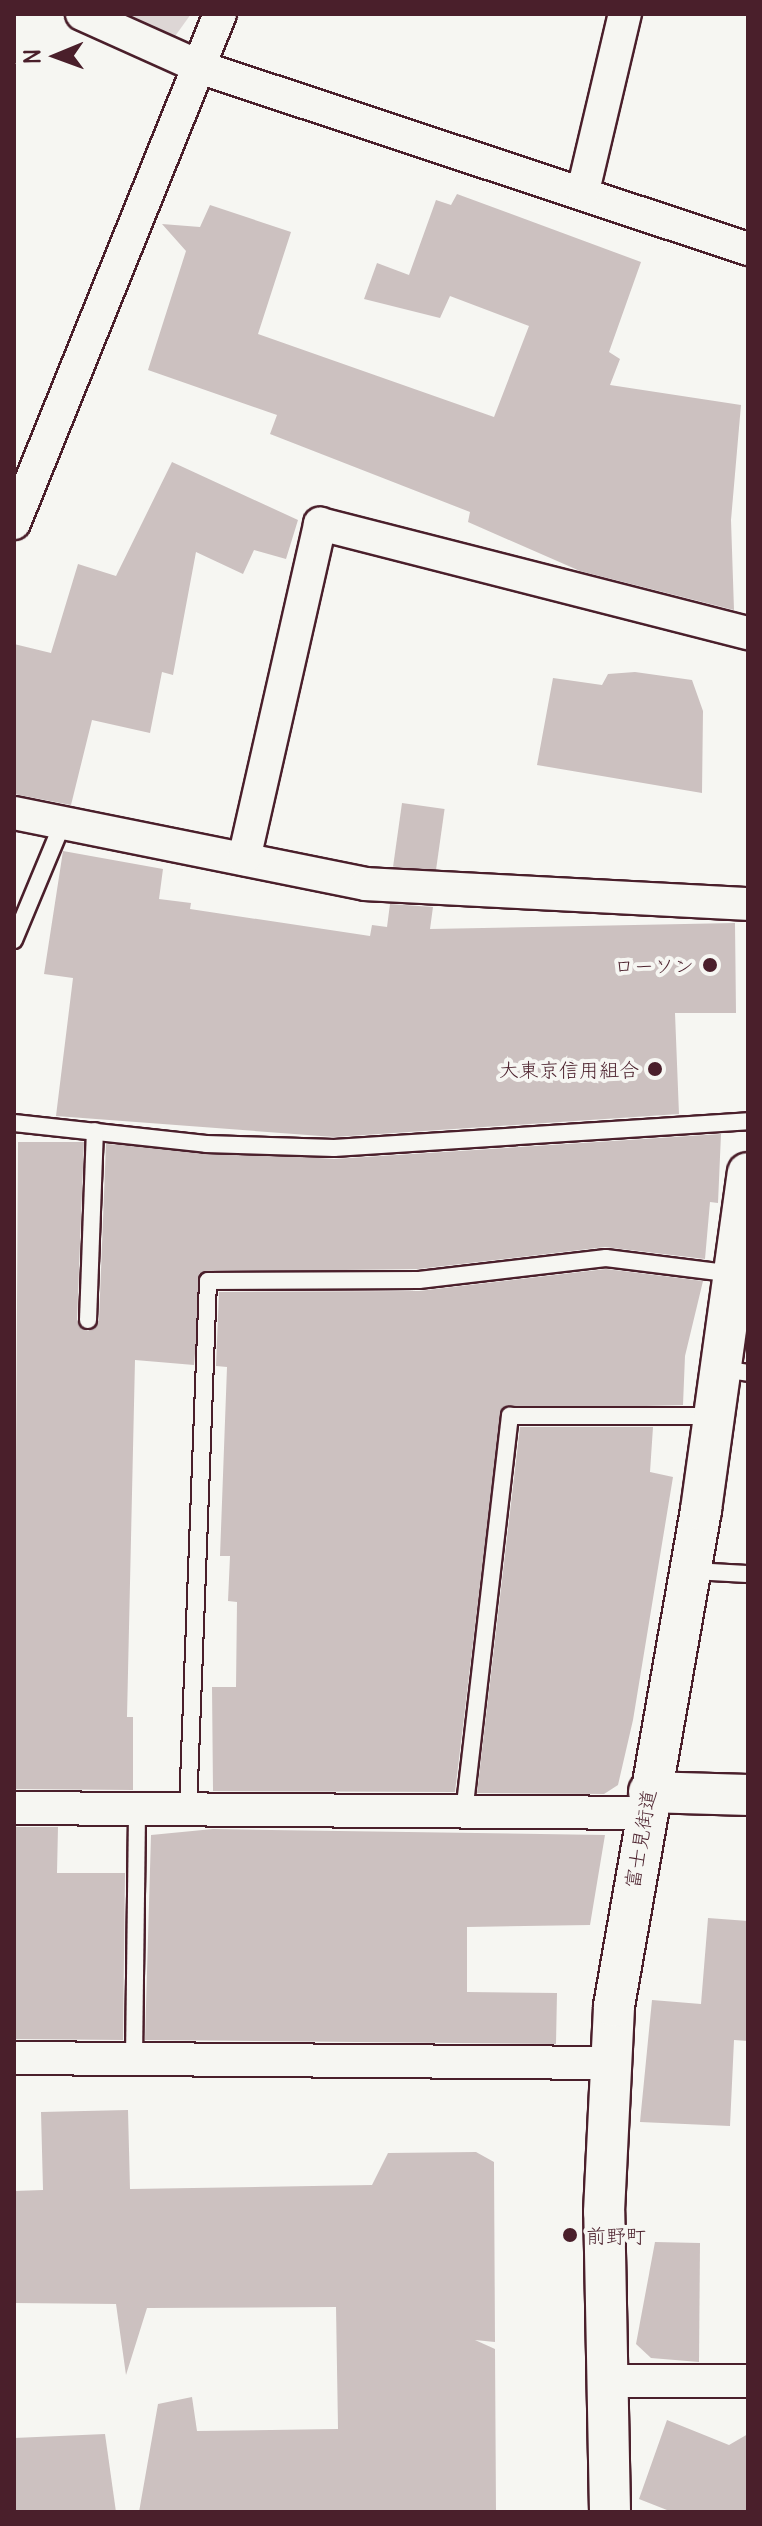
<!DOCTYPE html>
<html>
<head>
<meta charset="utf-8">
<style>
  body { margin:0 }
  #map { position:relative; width:762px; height:2526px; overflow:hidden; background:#f6f6f2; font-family:Delius,"Klee One",sans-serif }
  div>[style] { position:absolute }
  .green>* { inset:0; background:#ddd6d5 }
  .building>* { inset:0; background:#ccc1c0; transform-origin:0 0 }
  .roads { filter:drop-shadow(2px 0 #4a1f2b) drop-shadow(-2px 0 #4a1f2b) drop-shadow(0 2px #4a1f2b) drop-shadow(0 -2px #4a1f2b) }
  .service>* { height:16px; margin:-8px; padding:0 8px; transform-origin:8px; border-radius:8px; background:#f6f6f2 }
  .minor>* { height:32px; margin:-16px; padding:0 16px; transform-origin:16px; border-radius:16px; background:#f6f6f2 }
  .tertiary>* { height:40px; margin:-20px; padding:0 20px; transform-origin:20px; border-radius:20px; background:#f6f6f2 }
  .dots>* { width:22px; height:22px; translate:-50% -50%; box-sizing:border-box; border:4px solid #f6f6f2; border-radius:50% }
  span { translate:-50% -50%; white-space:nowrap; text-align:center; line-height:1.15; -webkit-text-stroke:8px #f6f6f2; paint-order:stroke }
  .poi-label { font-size:20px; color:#4a1f2b }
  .right { translate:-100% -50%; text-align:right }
  .left { translate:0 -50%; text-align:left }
  .street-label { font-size:20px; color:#4a1f2b }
  .frame { position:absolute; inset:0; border:16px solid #4a1f2b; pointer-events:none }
  .north { position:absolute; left:16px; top:16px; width:80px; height:80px; -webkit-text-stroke:6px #f6f6f2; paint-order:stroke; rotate:269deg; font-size:22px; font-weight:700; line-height:32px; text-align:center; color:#4a1f2b }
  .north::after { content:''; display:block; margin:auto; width:28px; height:36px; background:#4a1f2b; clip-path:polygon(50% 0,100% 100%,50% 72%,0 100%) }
</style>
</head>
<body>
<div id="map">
  <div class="green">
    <i style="clip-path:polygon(119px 14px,191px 14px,173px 39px)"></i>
  </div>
  <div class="building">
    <i style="clip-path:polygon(457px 194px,641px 262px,609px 352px,620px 359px,610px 385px,741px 405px,731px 520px,734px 610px,580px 571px,468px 522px,470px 512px,270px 434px,277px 415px,148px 370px,186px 251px,162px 224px,200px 227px,210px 205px,291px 232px,258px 334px,494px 417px,529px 326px,450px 296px,440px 318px,364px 299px,377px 263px,409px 275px,436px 200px,451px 205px)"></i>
    <i style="clip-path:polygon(172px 462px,298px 520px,286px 559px,254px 550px,243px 574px,196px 552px,173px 675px,162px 672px,150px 733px,92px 720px,71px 805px,14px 794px,14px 644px,51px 653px,78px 564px,116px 576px)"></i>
    <i style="clip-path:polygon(635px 672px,692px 680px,703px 711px,702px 793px,537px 765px,553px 678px,602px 685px,608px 674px)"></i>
    <i style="left:402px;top:803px;width:43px;height:64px;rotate:8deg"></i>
    <i style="clip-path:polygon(63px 851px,163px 869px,159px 899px,191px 903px,190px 909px,370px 936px,372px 925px,387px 927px,390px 904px,433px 907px,430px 929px,735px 923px,736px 1013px,675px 1013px,679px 1114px,334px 1137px,56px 1116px,73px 978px,44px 974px)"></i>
    <i style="clip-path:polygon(721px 1134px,718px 1203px,710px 1202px,705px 1259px,605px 1247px,418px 1269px,202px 1272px,194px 1365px,135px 1360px,127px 1717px,133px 1717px,133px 1790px,14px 1789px,18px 1142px,84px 1142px,77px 1320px,88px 1331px,99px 1320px,106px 1144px,334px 1159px)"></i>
    <i style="clip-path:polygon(606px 1269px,703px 1281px,685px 1356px,683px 1405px,501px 1410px,455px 1792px,213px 1791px,212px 1687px,236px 1687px,237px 1602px,228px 1601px,230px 1556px,220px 1556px,227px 1367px,216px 1366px,219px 1292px,419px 1291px)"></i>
    <i style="clip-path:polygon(520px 1427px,653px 1427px,650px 1472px,673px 1477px,633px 1720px,618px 1785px,604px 1794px,477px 1793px)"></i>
    <i style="clip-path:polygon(14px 1827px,58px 1827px,57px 1873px,125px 1873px,123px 2040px,14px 2039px)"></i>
    <i style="clip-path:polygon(213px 1829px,605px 1835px,590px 1925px,467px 1927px,467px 1992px,557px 1993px,556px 2044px,145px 2040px,151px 1835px)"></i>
    <i style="clip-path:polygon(708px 1918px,748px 1921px,748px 2041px,734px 2040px,730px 2126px,640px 2122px,652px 2000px,701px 2004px)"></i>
    <i style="clip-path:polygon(128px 2110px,130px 2189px,372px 2185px,388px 2153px,476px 2152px,494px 2162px,495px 2342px,475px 2340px,495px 2349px,496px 2512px,139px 2512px,158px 2404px,192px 2397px,197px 2431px,338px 2429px,336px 2307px,147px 2308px,126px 2375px,116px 2304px,14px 2303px,14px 2191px,43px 2190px,41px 2112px)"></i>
    <i style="clip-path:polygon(655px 2242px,700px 2243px,699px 2362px,651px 2358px,636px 2344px)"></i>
    <i style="clip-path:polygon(667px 2420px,729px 2445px,748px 2434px,748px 2512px,672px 2512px,639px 2499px)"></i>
    <i style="clip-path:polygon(105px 2434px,116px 2512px,14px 2512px,14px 2438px)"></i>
  </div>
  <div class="roads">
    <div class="service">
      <i style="left:14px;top:940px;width:128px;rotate:-67.4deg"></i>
      <i style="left:14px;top:1123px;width:193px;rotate:6.2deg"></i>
      <i style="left:206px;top:1144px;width:128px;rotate:1.8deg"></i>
      <i style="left:334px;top:1148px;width:415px;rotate:-3.7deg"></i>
      <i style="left:88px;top:1320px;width:189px;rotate:-87.9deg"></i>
      <i style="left:721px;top:1369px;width:27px;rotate:8deg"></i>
      <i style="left:692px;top:1571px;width:56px;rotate:3.1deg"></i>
      <i style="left:188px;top:1809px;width:528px;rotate:-87.83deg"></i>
      <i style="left:208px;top:1281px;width:211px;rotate:-0.3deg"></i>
      <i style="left:419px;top:1280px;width:188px;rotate:-6.7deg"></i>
      <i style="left:606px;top:1258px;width:129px;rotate:7.1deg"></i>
      <i style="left:464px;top:1813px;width:400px;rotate:-83.4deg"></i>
      <i style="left:510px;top:1416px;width:202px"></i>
      <i style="left:134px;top:2059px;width:250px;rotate:-89.3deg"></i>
    </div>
    <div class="minor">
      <i style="left:82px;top:14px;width:132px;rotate:24.2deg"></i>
      <i style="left:202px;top:68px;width:575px;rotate:18.34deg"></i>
      <i style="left:583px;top:191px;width:182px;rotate:-76.7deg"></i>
      <i style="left:14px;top:523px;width:549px;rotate:-67.97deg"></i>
      <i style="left:14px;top:813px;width:359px;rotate:11.4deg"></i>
      <i style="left:366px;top:884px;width:383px;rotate:3deg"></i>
      <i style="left:244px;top:859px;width:344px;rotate:-77.2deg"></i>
      <i style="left:320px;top:524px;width:442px;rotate:14.3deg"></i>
      <i style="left:14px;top:1808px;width:631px;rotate:0.45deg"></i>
      <i style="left:14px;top:2058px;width:597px;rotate:0.48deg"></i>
      <i style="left:607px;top:2381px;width:141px"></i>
    </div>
    <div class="tertiary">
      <i style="left:649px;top:1792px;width:99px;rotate:1.7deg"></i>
      <i style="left:610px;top:2512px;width:300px;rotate:-91.1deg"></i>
      <i style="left:604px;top:2212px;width:206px;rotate:-87.2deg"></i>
      <i style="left:614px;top:2006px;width:504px;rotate:-80.05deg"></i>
      <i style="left:701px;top:1510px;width:340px;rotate:-82.1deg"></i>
    </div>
  </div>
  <div class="dots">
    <i style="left:710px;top:965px;background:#4a1f2b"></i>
    <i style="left:655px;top:1069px;background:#4a1f2b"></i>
    <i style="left:570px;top:2235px;background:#4a1f2b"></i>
  </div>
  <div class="poi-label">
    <span class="right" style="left:694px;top:965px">ローソン</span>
    <span class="right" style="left:639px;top:1069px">大東京信用組合</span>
    <span class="left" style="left:586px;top:2235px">前野町</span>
  </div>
  <div class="street-label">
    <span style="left:640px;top:1839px;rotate:-80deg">富士見街道</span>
  </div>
  <div class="frame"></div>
  <div class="north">N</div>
</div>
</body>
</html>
